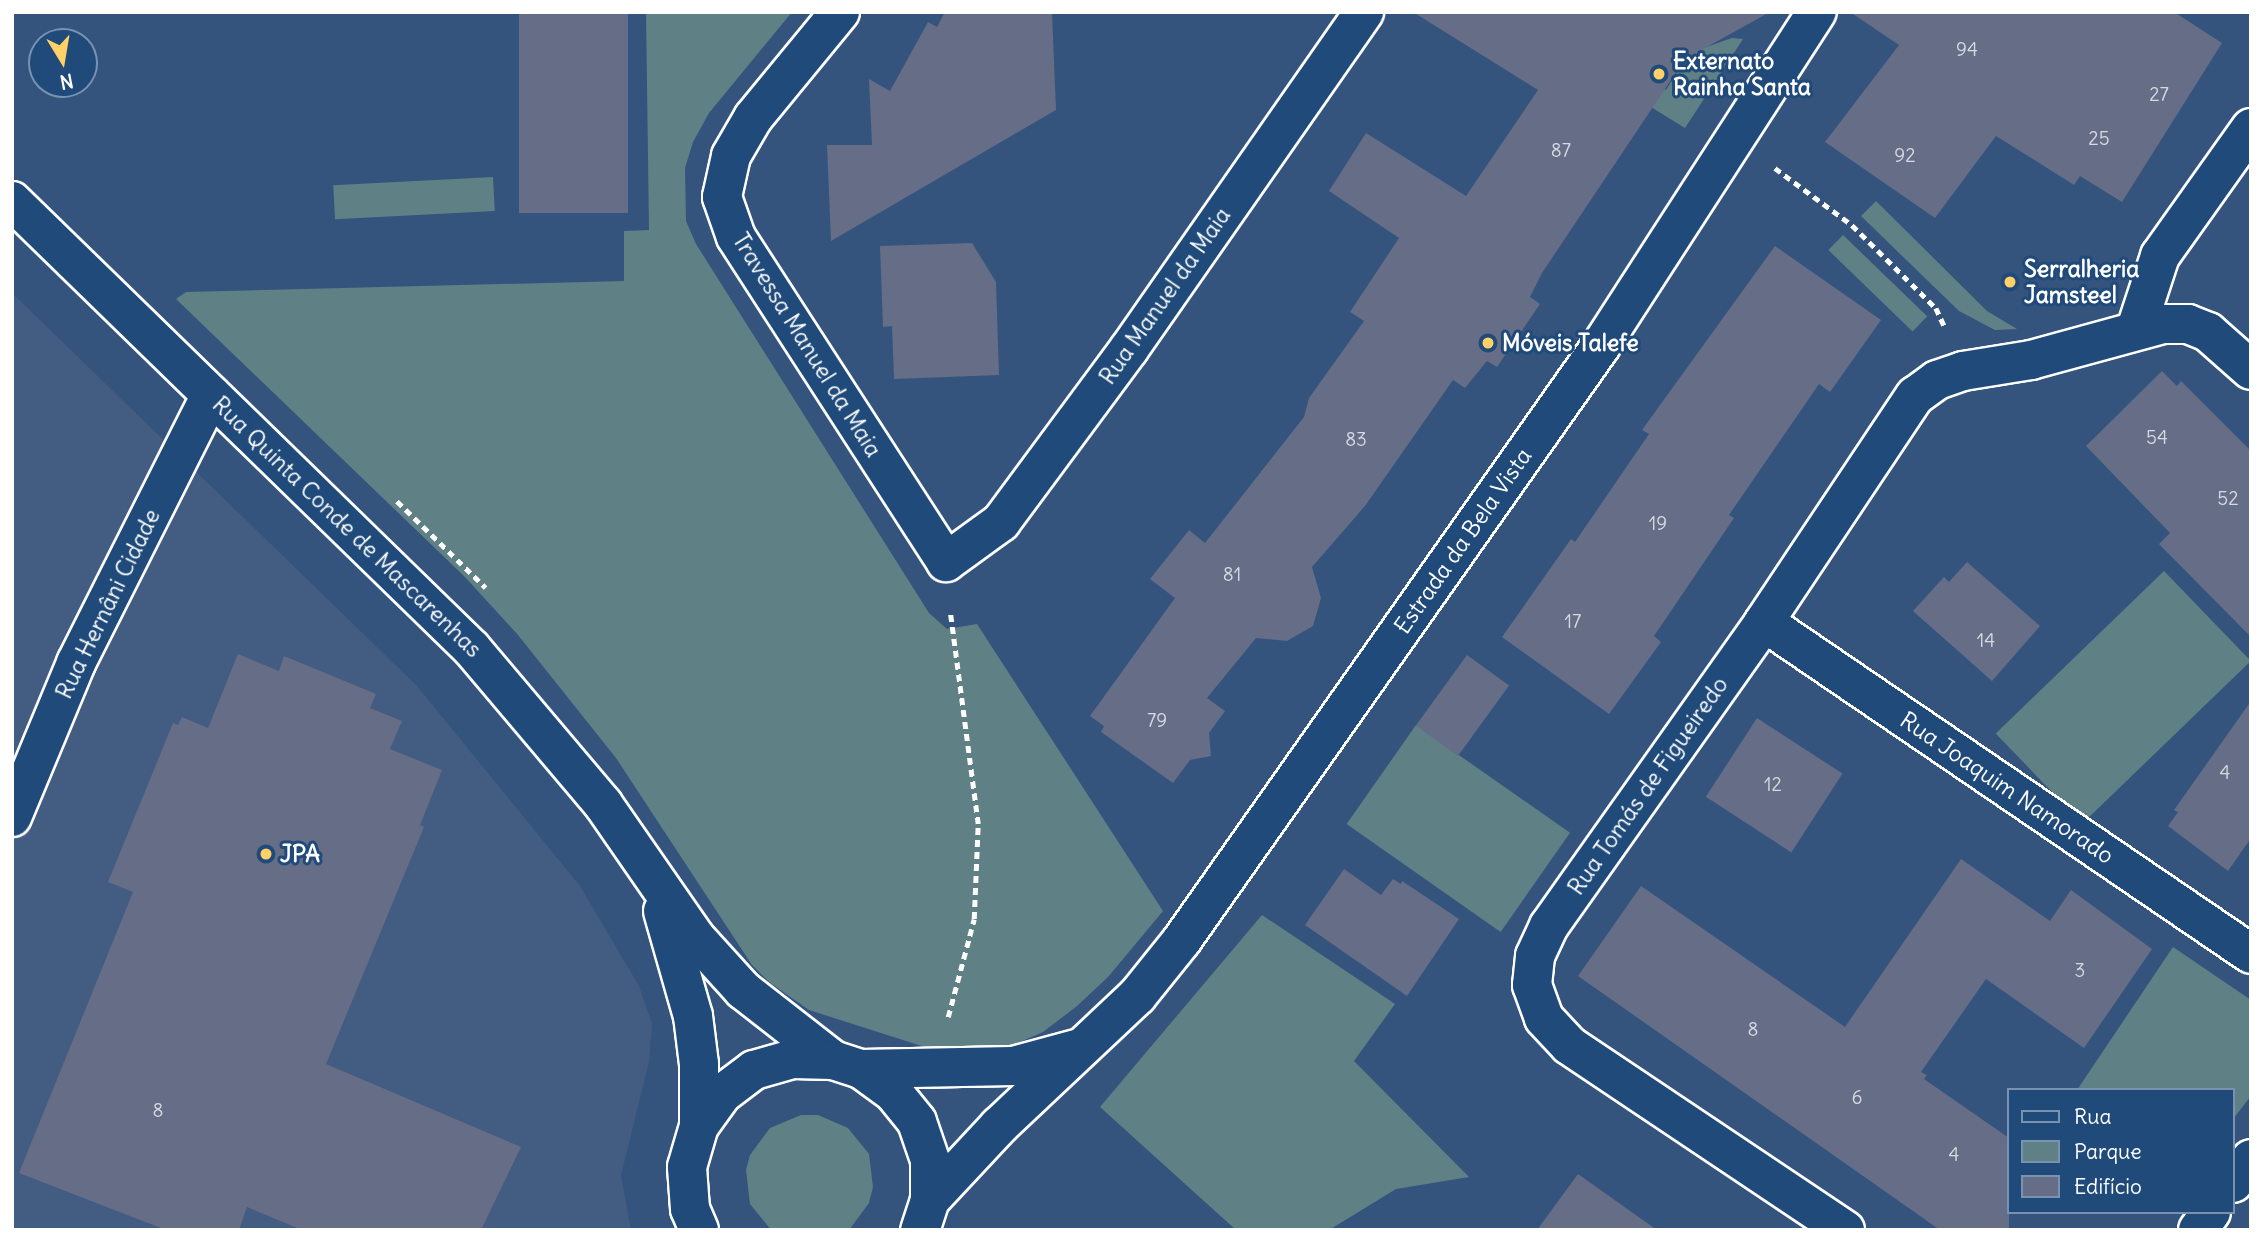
<!DOCTYPE html>
<html>
<head>
<meta charset="utf-8">
<style>
  body { margin:0 }
  #map { position:relative; width:2263px; height:1242px; overflow:hidden; background:#34547e; font-family:Delius,sans-serif }
  div>[style] { position:absolute }
  .built>* { inset:0; background:#435c81 }
  .green>* { inset:0; background:#5f8084; transform-origin:0 0 }
  .building>* { inset:0; background:#656d87; transform-origin:0 0 }
  .path>* { height:4.5px; margin-top:-2.25px; transform-origin:0; background:repeating-linear-gradient(90deg,#fff 0 7px,transparent 0 12px) }
  .roads { filter:drop-shadow(2px 0 #fff) drop-shadow(-2px 0 #fff) drop-shadow(0 2px #fff) drop-shadow(0 -2px #fff) }
  .street>* { height:38px; margin:-19px; padding:0 19px; transform-origin:19px; border-radius:19px; background:#1f4a7a }
  .secondary>* { height:38px; margin:-19px; padding:0 19px; transform-origin:19px; border-radius:19px; background:#1f4a7a }
  .dots>* { width:19px; height:19px; translate:-50% -50%; box-sizing:border-box; border:4px solid #1f4a7a; border-radius:50% }
  span { translate:-50% -50%; white-space:nowrap; text-align:center; line-height:1.15; -webkit-text-stroke:6px #1f4a7a; paint-order:stroke }
  .number-label { font-size:19px; color:#d8dae1 }
  .number-label span { -webkit-text-stroke-width:0 }
  .poi-label { font-size:23px; color:#fff; font-weight:700 }
  .left { translate:0 -50%; text-align:left }
  .street-label { font-size:23px; color:#fff }
  .frame { position:absolute; inset:0; border:14px solid #fff; pointer-events:none }
  .legend { position:absolute; left:2007px; top:1088px; width:228px; height:126px; box-sizing:border-box; background:#1f4a7a; border:2px solid #7992af; margin:0; padding:9px 12px; list-style:none; font-size:21px; color:#fff }
  .legend li { display:flex; align-items:center; gap:14px; height:35px }
  .legend b { width:35px; border:2px solid #7992af }
  .north { position:absolute; left:28px; top:28px; width:70px; height:70px; box-sizing:border-box; background:#1f4a7a; border:2px solid #7992af; border-radius:50%; rotate:169deg; font-size:19px; font-weight:700; line-height:28px; text-align:center; color:#fff }
  .north::after { content:''; display:block; margin:auto; width:24px; height:32px; background:#ffd166; clip-path:polygon(50% 0,100% 100%,50% 72%,0 100%) }
</style>
</head>
<body>
<div id="map">
  <div class="built">
    <i style="clip-path:polygon(12px 293px,417px 686px,580px 886px,639px 986px,652px 1024px,649px 1062px,621px 1175px,631px 1230px,12px 1230px)"></i>
  </div>
  <div class="green">
    <i style="clip-path:polygon(646px 12px,792px 12px,709px 113px,693px 142px,685px 168px,686px 221px,696px 244px,929px 613px,947px 629px,977px 624px,1163px 911px,1108px 977px,1077px 1006px,1043px 1032px,1013px 1045px,983px 1053px,928px 1048px,809px 1010px,769px 982px,752px 965px,616px 758px,518px 635px,465px 577px,176px 299px,186px 292px,624px 281px,624px 231px,649px 230px)"></i>
    <i style="clip-path:polygon(1732px 38px,1743px 39px,1685px 128px,1591px 70px,1603px 52px,1666px 90px,1689px 53px)"></i>
    <i style="left:493px;top:177px;width:34px;height:160px;rotate:87deg"></i>
    <i style="clip-path:polygon(1876px 201px,1987px 311px,2017px 329px,1995px 330px,1959px 311px,1861px 216px)"></i>
    <i style="left:1843px;top:235px;width:117px;height:21px;rotate:44deg"></i>
    <i style="left:2164px;top:571px;width:125px;height:234px;rotate:46deg"></i>
    <i style="left:1416px;top:725px;width:188px;height:121px;rotate:35deg"></i>
    <i style="clip-path:polygon(1262px 915px,1395px 1004px,1354px 1061px,1469px 1177px,1396px 1189px,1329px 1230px,1236px 1230px,1100px 1107px)"></i>
    <i style="clip-path:polygon(2173px 947px,2251px 1000px,2251px 1096px,2233px 1119px,2233px 1090px,2077px 1090px)"></i>
    <i style="clip-path:polygon(801px 1115px,818px 1115px,848px 1128px,869px 1154px,873px 1187px,869px 1203px,849px 1230px,771px 1230px,750px 1204px,746px 1170px,750px 1155px,770px 1128px)"></i>
  </div>
  <div class="building">
    <i style="left:519px;top:12px;width:109px;height:201px"></i>
    <i style="clip-path:polygon(945px 12px,1052px 12px,1056px 110px,831px 241px,827px 145px,872px 145px,869px 79px,890px 91px,928px 22px,937px 27px)"></i>
    <i style="clip-path:polygon(1413px 12px,1770px 12px,1685px 59px,1542px 273px,1530px 297px,1540px 304px,1497px 367px,1487px 361px,1465px 388px,1453px 380px,1365px 506px,1312px 567px,1321px 598px,1313px 626px,1287px 641px,1256px 638px,1207px 698px,1225px 711px,1209px 733px,1211px 756px,1190px 760px,1173px 783px,1101px 732px,1104px 726px,1090px 716px,1175px 598px,1150px 579px,1189px 530px,1205px 543px,1304px 417px,1309px 398px,1364px 321px,1350px 312px,1399px 238px,1329px 191px,1366px 133px,1466px 196px,1538px 90px)"></i>
    <i style="clip-path:polygon(1850px 12px,2174px 12px,2222px 43px,2122px 202px,2080px 176px,2074px 185px,1996px 136px,1935px 218px,1825px 142px,1899px 45px)"></i>
    <i style="clip-path:polygon(972px 243px,996px 282px,999px 375px,894px 379px,892px 326px,883px 327px,880px 246px)"></i>
    <i style="clip-path:polygon(1775px 246px,1881px 320px,1830px 392px,1819px 384px,1729px 515px,1734px 518px,1654px 636px,1661px 642px,1609px 714px,1502px 637px,1571px 539px,1575px 542px,1649px 434px,1642px 430px)"></i>
    <i style="clip-path:polygon(2162px 371px,2177px 386px,2181px 381px,2251px 451px,2251px 637px,2159px 544px,2170px 533px,2086px 446px)"></i>
    <i style="clip-path:polygon(1967px 562px,2040px 626px,1992px 681px,1913px 611px,1944px 577px,1949px 582px)"></i>
    <i style="clip-path:polygon(238px 654px,279px 671px,284px 656px,376px 694px,370px 708px,402px 721px,390px 749px,442px 770px,420px 825px,424px 827px,326px 1064px,521px 1147px,481px 1230px,302px 1230px,247px 1207px,239px 1230px,166px 1230px,19px 1173px,133px 892px,108px 882px,173px 723px,178px 725px,182px 717px,208px 728px)"></i>
    <i style="left:1467px;top:655px;width:52px;height:87px;rotate:36deg"></i>
    <i style="clip-path:polygon(2251px 701px,2251px 838px,2228px 871px,2168px 826px,2178px 812px,2174px 810px)"></i>
    <i style="left:1757px;top:718px;width:102px;height:94px;rotate:33deg"></i>
    <i style="clip-path:polygon(1961px 859px,2050px 921px,2071px 890px,2152px 949px,2084px 1048px,1986px 979px,1921px 1072px,1927px 1075px,1924px 1079px,2009px 1138px,2009px 1230px,1940px 1230px,1578px 976px,1641px 886px,1845px 1027px)"></i>
    <i style="clip-path:polygon(1344px 869px,1381px 895px,1393px 879px,1401px 884px,1402px 881px,1459px 919px,1407px 996px,1305px 925px)"></i>
    <i style="clip-path:polygon(1578px 1174px,1657px 1230px,1537px 1230px)"></i>
  </div>
  <div class="path">
    <i style="left:1775px;top:168px;width:96px;rotate:36.5deg"></i>
    <i style="left:1852px;top:225px;width:118px;rotate:44.7deg"></i>
    <i style="left:1936px;top:308px;width:19px;rotate:65deg"></i>
    <i style="left:397px;top:501px;width:124px;rotate:44.3deg"></i>
    <i style="left:948px;top:1017px;width:101px;rotate:-75.1deg"></i>
    <i style="left:974px;top:919px;width:95px;rotate:-87.6deg"></i>
    <i style="left:978px;top:824px;width:215px;rotate:-97.5deg"></i>
  </div>
  <div class="roads">
    <div class="street">
      <i style="left:840px;top:12px;width:137px;rotate:129.4deg"></i>
      <i style="left:753px;top:118px;width:44px;rotate:120.1deg"></i>
      <i style="left:731px;top:156px;width:42px;rotate:102.4deg"></i>
      <i style="left:722px;top:197px;width:42px;rotate:70.7deg"></i>
      <i style="left:736px;top:237px;width:387px;rotate:57.1deg"></i>
      <i style="left:946px;top:562px;width:68px;rotate:-36deg"></i>
      <i style="left:1001px;top:522px;width:215px;rotate:-53.5deg"></i>
      <i style="left:1129px;top:349px;width:411px;rotate:-55.1deg"></i>
      <i style="left:2136px;top:329px;width:77px;rotate:-71.8deg"></i>
      <i style="left:2160px;top:256px;width:157px;rotate:-54.6deg"></i>
      <i style="left:1764px;top:622px;width:589px;rotate:34.28deg"></i>
      <i style="left:12px;top:817px;width:167px;rotate:-67.4deg"></i>
      <i style="left:76px;top:663px;width:300px;rotate:-63.3deg"></i>
      <i style="left:2233px;top:1183px;width:30px;rotate:-53deg"></i>
      <i style="left:1845px;top:1230px;width:332px;rotate:-146.2deg"></i>
      <i style="left:1569px;top:1045px;width:37px;rotate:-133deg"></i>
      <i style="left:1544px;top:1018px;width:35px;rotate:-110deg"></i>
      <i style="left:1532px;top:985px;width:29px;rotate:-84deg"></i>
      <i style="left:1535px;top:956px;width:33px;rotate:-65deg"></i>
      <i style="left:1549px;top:926px;width:372px;rotate:-54.7deg"></i>
      <i style="left:1764px;top:622px;width:272px;rotate:-56.3deg"></i>
      <i style="left:1915px;top:396px;width:27px;rotate:-36deg"></i>
      <i style="left:1937px;top:380px;width:28px;rotate:-19deg"></i>
      <i style="left:1963px;top:371px;width:69px;rotate:-9.2deg"></i>
      <i style="left:2031px;top:360px;width:137px;rotate:-15.3deg"></i>
      <i style="left:2163px;top:324px;width:25px"></i>
      <i style="left:2188px;top:324px;width:22px;rotate:22deg"></i>
      <i style="left:2208px;top:332px;width:57px;rotate:41.5deg"></i>
      <i style="left:2198px;top:1230px;width:22px;rotate:-54deg"></i>
    </div>
    <div class="secondary">
      <i style="left:12px;top:201px;width:642px;rotate:44.24deg"></i>
      <i style="left:472px;top:649px;width:203px;rotate:49.8deg"></i>
      <i style="left:603px;top:804px;width:162px;rotate:55.3deg"></i>
      <i style="left:695px;top:937px;width:72px;rotate:47.8deg"></i>
      <i style="left:743px;top:990px;width:114px;rotate:37.9deg"></i>
      <i style="left:663px;top:911px;width:109px;rotate:74.1deg"></i>
      <i style="left:693px;top:1016px;width:48px;rotate:82.9deg"></i>
      <i style="left:699px;top:1064px;width:62px;rotate:90deg"></i>
      <i style="left:861px;top:1069px;width:152px;rotate:-1.1deg"></i>
      <i style="left:1013px;top:1066px;width:65px;rotate:-15.1deg"></i>
      <i style="left:930px;top:1200px;width:101px;rotate:-47deg"></i>
      <i style="left:999px;top:1126px;width:190px;rotate:-43.3deg"></i>
      <i style="left:1137px;top:996px;width:72px;rotate:-51.2deg"></i>
      <i style="left:1182px;top:940px;width:726px;rotate:-54.82deg"></i>
      <i style="left:1600px;top:347px;width:399px;rotate:-57.1deg"></i>
      <i style="left:699px;top:1230px;width:23px;rotate:-113deg"></i>
      <i style="left:690px;top:1209px;width:42px;rotate:-94.1deg"></i>
      <i style="left:687px;top:1167px;width:43px;rotate:-73.7deg"></i>
      <i style="left:699px;top:1126px;width:39px;rotate:-54deg"></i>
      <i style="left:722px;top:1094px;width:40px;rotate:-37deg"></i>
      <i style="left:754px;top:1070px;width:41px;rotate:-15.8deg"></i>
      <i style="left:793px;top:1059px;width:40px;rotate:1.4deg"></i>
      <i style="left:833px;top:1060px;width:29px;rotate:18deg"></i>
      <i style="left:861px;top:1069px;width:39px;rotate:36deg"></i>
      <i style="left:893px;top:1092px;width:38px;rotate:51deg"></i>
      <i style="left:917px;top:1122px;width:40px;rotate:71.1deg"></i>
      <i style="left:930px;top:1160px;width:40px;rotate:90deg"></i>
      <i style="left:930px;top:1200px;width:32px;rotate:108deg"></i>
    </div>
  </div>
  <div class="dots">
    <i style="left:1659px;top:74px;background:#ffd166"></i>
    <i style="left:2010px;top:282px;background:#ffd166"></i>
    <i style="left:1488px;top:343px;background:#ffd166"></i>
    <i style="left:266px;top:854px;background:#ffd166"></i>
  </div>
  <div class="number-label">
    <span style="left:1967px;top:50px">94</span>
    <span style="left:2159px;top:95px">27</span>
    <span style="left:2099px;top:139px">25</span>
    <span style="left:1561px;top:151px">87</span>
    <span style="left:1905px;top:156px">92</span>
    <span style="left:2157px;top:438px">54</span>
    <span style="left:1356px;top:440px">83</span>
    <span style="left:2228px;top:499px">52</span>
    <span style="left:1658px;top:524px">19</span>
    <span style="left:1232px;top:575px">81</span>
    <span style="left:1573px;top:622px">17</span>
    <span style="left:1986px;top:641px">14</span>
    <span style="left:1157px;top:721px">79</span>
    <span style="left:2225px;top:773px">4</span>
    <span style="left:1773px;top:785px">12</span>
    <span style="left:2080px;top:971px">3</span>
    <span style="left:1753px;top:1030px">8</span>
    <span style="left:1857px;top:1098px">6</span>
    <span style="left:158px;top:1111px">8</span>
    <span style="left:1954px;top:1155px">4</span>
  </div>
  <div class="poi-label">
    <span class="left" style="left:1673px;top:74px">Externato<br>Rainha Santa</span>
    <span class="left" style="left:2024px;top:282px">Serralheria<br>Jamsteel</span>
    <span class="left" style="left:1502px;top:343px">Móveis Talefe</span>
    <span class="left" style="left:280px;top:854px">JPA</span>
  </div>
  <div class="street-label">
    <span style="left:1165px;top:296px;rotate:-55deg">Rua Manuel da Maia</span>
    <span style="left:807px;top:345px;rotate:58deg">Travessa Manuel da Maia</span>
    <span style="left:347px;top:527px;rotate:44deg">Rua Quinta Conde de Mascarenhas</span>
    <span style="left:1463px;top:541px;rotate:-55deg">Estrada da Bela Vista</span>
    <span style="left:108px;top:604px;rotate:-64deg">Rua Hernâni Cidade</span>
    <span style="left:1648px;top:786px;rotate:-55deg">Rua Tomás de Figueiredo</span>
    <span style="left:2007px;top:788px;rotate:34deg">Rua Joaquim Namorado</span>
  </div>
  <div class="frame"></div>
  <ul class="legend">
  <li><b style="height:9px;background:#1f4a7a"></b>Rua</li>
  <li><b style="height:19px;background:#5f8084"></b>Parque</li>
  <li><b style="height:19px;background:#656d87"></b>Edifício</li>
  </ul>
  <div class="north">N</div>
</div>
</body>
</html>
